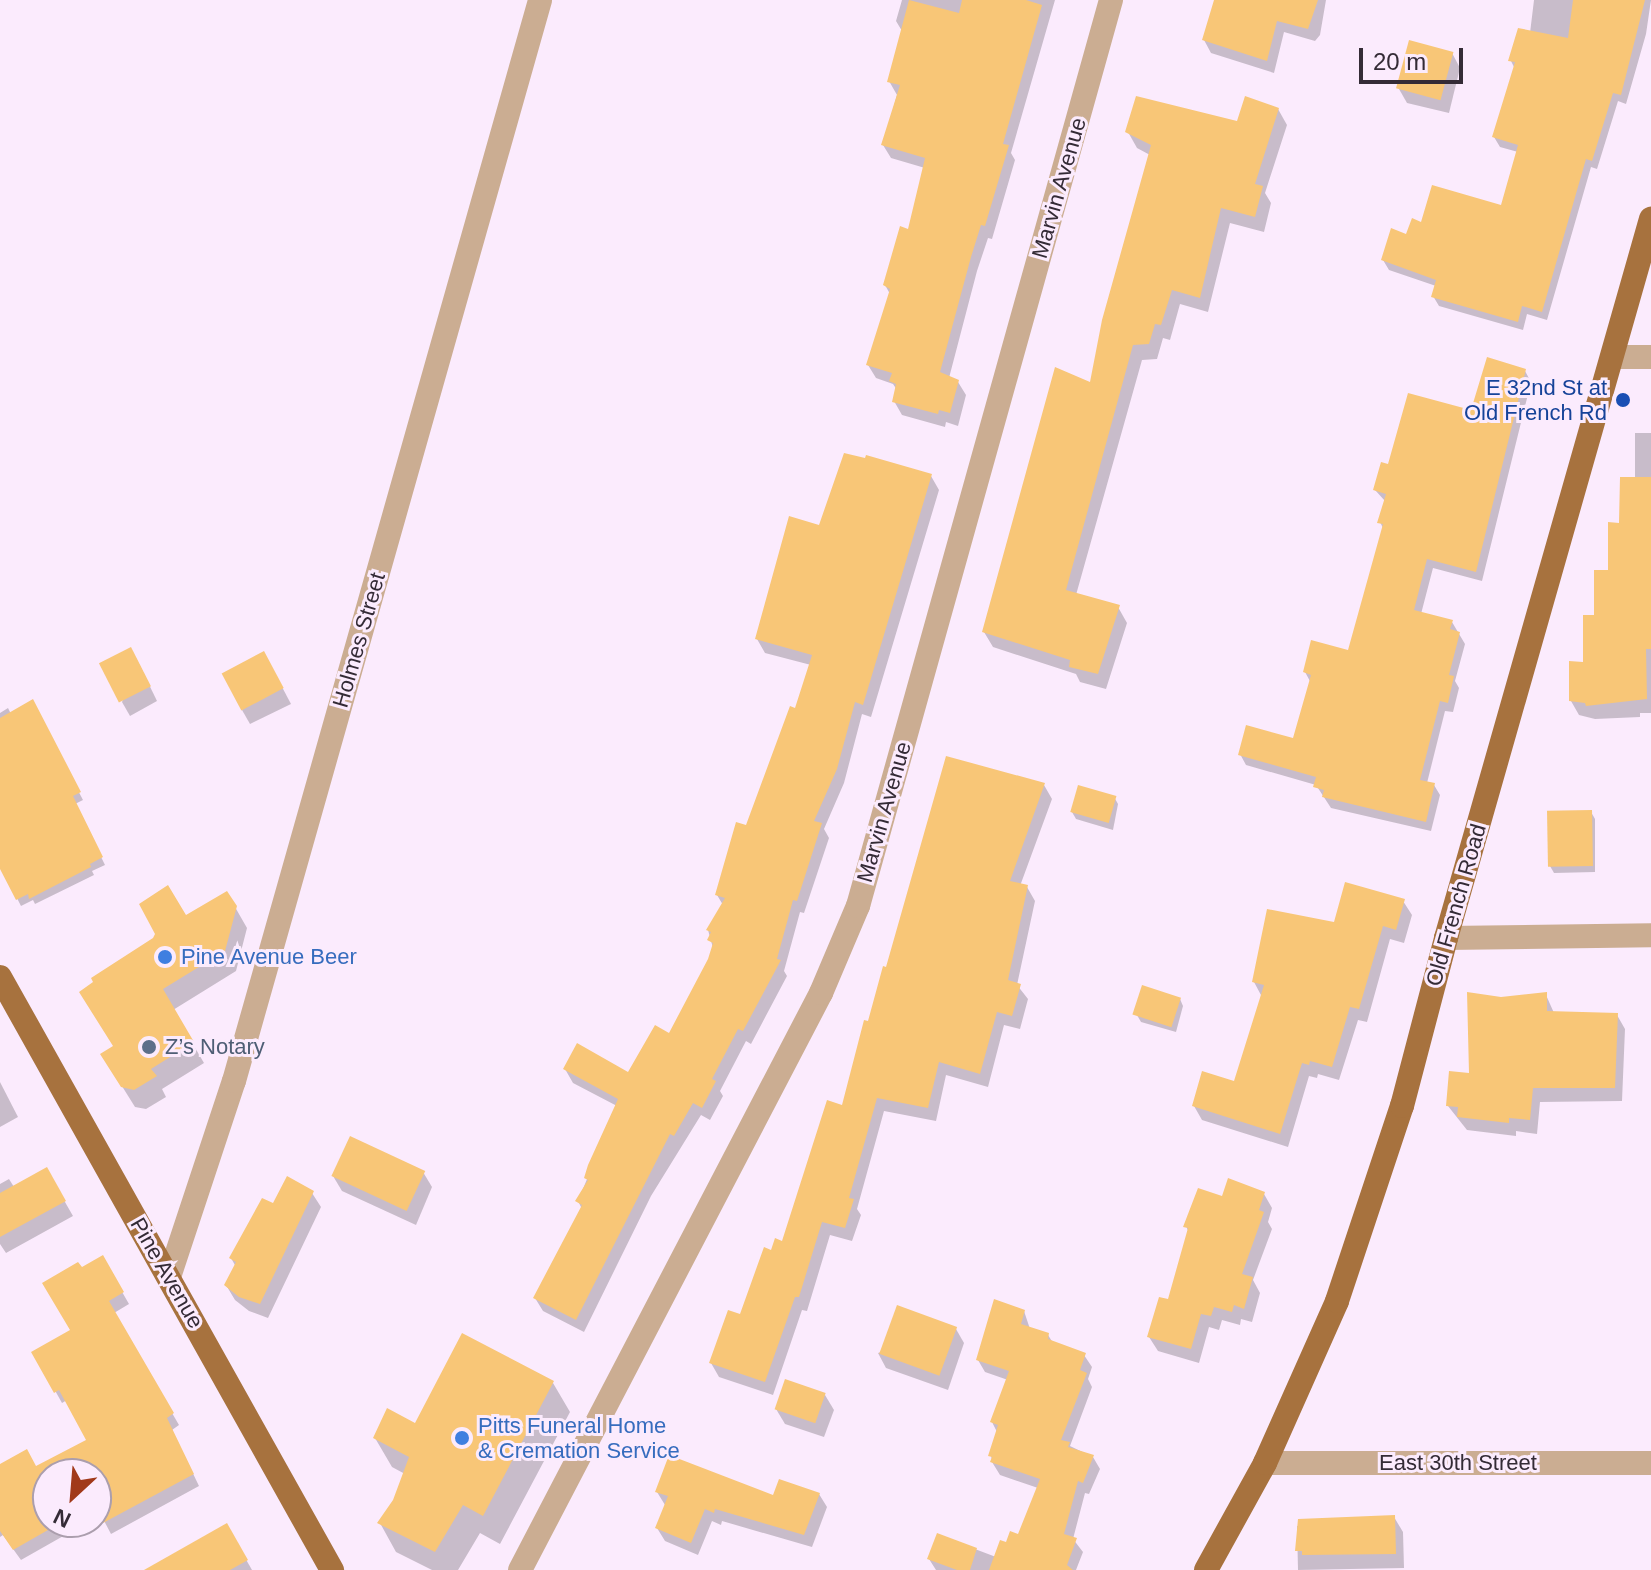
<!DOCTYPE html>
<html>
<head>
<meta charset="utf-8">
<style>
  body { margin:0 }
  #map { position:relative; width:1651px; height:1570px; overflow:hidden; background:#fbebfd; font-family:Arial,sans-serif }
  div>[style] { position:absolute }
  .shadow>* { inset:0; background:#0003 }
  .building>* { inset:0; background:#f8c677; transform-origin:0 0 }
  .street>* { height:24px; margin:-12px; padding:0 12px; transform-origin:12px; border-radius:12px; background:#cbad92 }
  .primary>* { height:24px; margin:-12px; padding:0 12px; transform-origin:12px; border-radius:12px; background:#a7723e }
  .dots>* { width:22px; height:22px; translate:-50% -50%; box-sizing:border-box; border:4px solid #fbebfd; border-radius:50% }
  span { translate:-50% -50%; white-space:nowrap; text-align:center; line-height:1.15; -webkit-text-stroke:6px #fbebfd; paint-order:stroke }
  .street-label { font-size:22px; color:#342b36 }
  .transit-label { font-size:22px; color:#164399 }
  .right { translate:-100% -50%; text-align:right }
  .shop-label { font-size:22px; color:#366cbe }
  .left { translate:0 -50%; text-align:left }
  .service-label { font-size:22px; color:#4e5e75 }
  .north { position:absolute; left:32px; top:1458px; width:80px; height:80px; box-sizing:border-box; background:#fbebfd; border:2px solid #ab9ead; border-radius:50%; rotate:206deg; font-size:22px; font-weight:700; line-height:32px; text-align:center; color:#342b36 }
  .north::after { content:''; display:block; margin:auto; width:28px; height:36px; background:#a1391a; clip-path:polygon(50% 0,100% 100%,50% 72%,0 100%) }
  .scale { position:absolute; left:1359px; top:48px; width:104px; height:36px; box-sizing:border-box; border:4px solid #342b36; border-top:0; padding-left:10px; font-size:24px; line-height:28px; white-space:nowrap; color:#342b36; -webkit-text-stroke:6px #fbebfd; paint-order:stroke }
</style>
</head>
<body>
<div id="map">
  <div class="shadow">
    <i style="clip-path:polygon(902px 0,1055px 0,1011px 153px,1015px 160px,992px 239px,988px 238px,977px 271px,949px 378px,958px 382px,966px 395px,958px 426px,946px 422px,945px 427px,902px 415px,894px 401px,897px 390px,893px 384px,876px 378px,868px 365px,890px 294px,885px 285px,910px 232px,925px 168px,891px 158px,883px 145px,897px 95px,889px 81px,902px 31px,896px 21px)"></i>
    <i style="clip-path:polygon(1220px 0,1326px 0,1320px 35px,1315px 41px,1284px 32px,1274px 73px,1211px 53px,1204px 40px)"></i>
    <i style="clip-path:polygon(1534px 0,1651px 0,1646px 34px,1626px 104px,1618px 101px,1597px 169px,1591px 167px,1547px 320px,1527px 314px,1523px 330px,1439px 306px,1433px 296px,1436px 286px,1389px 270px,1383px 260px,1422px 225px,1503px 208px,1518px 152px,1500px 147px,1494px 137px,1515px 69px,1511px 61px,1530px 33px)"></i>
    <i style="clip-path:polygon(1452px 53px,1460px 68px,1449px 113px,1407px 103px,1399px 89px)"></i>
    <i style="clip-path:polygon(1278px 109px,1287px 125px,1265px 193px,1271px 203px,1264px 232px,1230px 223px,1208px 312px,1180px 304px,1170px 340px,1163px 338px,1157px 359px,1142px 360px,1076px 595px,1118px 607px,1127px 623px,1106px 689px,1080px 682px,1076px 674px,993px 647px,984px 632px,1092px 384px,1150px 155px,1137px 148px,1128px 132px,1238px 124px)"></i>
    <i style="clip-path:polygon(1525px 371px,1531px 382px,1482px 581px,1433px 568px,1421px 614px,1452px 622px,1465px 644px,1455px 681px,1459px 688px,1453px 712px,1445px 711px,1427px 783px,1434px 785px,1440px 795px,1431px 831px,1331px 808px,1316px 785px,1246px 765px,1240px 754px,1294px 741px,1311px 683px,1305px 672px,1350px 653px,1384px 530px,1380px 522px,1385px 501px,1375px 490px,1389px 467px,1472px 413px)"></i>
    <i style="clip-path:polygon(1635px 433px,1651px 433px,1651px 530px,1635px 479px)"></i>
    <i style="clip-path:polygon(931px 476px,939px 490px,871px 717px,862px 714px,844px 783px,824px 829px,829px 838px,804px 913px,800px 912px,784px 971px,787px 976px,751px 1044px,746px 1041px,720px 1091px,723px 1096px,710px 1120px,701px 1115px,651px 1196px,584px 1332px,543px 1311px,535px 1298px,582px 1209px,578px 1201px,617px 1106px,573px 1083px,565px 1069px,629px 1075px,670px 1036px,710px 959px,713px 948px,708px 930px,723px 905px,717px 895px,796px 710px,811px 665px,765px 653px,757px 639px,820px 527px)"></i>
    <i style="clip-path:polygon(1651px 568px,1651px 713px,1640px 713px,1640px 717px,1595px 719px,1579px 715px,1571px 701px,1585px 664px,1596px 617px)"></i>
    <i style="clip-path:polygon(139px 664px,157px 701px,130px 716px,122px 702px)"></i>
    <i style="clip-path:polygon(272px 668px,291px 704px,250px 724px,242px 710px)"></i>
    <i style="clip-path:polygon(32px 702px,83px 800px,75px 804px,105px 865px,92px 871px,94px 875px,35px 904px,33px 900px,21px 906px,0 865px,0 713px,8px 708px,11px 714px)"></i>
    <i style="clip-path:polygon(1044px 785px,1052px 799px,1020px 886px,1027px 887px,1035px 901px,1017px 985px,1028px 999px,1020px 1029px,1004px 1025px,988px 1087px,946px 1075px,936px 1121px,884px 1111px,857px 1209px,861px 1215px,852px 1241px,830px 1235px,807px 1311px,802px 1310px,773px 1395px,719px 1377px,711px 1363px,741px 1316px,772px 1252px,783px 1244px,843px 1107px,887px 970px)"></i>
    <i style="clip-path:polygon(1114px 797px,1118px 804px,1113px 830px,1076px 819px,1072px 812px)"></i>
    <i style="clip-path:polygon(1591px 812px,1595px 819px,1595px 872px,1554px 873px,1550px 866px)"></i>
    <i style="clip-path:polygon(1403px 901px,1412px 915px,1404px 943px,1390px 939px,1367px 1022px,1358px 1020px,1339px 1080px,1318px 1074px,1317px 1078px,1309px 1076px,1288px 1147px,1202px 1120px,1194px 1106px,1235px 1083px,1262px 997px,1254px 982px)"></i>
    <i style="clip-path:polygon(235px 907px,247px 928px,236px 971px,173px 1010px,204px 1063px,162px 1089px,166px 1097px,146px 1109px,135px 1107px,115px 1075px,115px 1047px,185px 917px)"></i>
    <i style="clip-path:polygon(1546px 995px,1554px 1013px,1617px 1015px,1625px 1029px,1622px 1101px,1540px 1102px,1537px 1134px,1516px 1131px,1516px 1136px,1467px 1130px,1448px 1106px,1471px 1075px)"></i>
    <i style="clip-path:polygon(1180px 999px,1183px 1006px,1176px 1032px,1141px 1022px,1137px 1015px)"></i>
    <i style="clip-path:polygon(0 1082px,18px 1117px,0 1127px)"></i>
    <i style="clip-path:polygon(46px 1169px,73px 1216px,6px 1253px,0 1244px,0 1184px,9px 1179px,14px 1187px)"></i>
    <i style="clip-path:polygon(423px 1172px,432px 1187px,416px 1225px,342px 1191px,333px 1176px)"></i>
    <i style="clip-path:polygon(312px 1193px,321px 1207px,268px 1318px,249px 1311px,235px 1300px,226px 1285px,236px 1267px,231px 1258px,274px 1206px)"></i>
    <i style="clip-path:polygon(1264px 1194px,1272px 1208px,1268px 1222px,1272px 1229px,1253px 1280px,1260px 1293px,1252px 1322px,1241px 1319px,1240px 1325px,1222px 1320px,1219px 1330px,1209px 1327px,1199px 1363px,1158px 1351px,1149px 1337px,1169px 1302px,1189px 1233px,1186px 1226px,1223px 1199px)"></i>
    <i style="clip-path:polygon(102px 1257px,129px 1304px,114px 1313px,179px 1425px,172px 1430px,199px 1486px,111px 1534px,101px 1515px,96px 1518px,96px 1474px,48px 1474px,48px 1522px,88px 1522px,21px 1560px,3px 1535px,0 1537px,0 1466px,36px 1468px,89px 1440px,67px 1400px,62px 1403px,34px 1353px,73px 1331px,81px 1270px)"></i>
    <i style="clip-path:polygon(1024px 1311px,1030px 1329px,1048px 1335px,1053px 1343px,1084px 1355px,1092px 1367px,1088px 1379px,1092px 1387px,1070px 1446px,1093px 1457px,1100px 1469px,1089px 1494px,1085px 1493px,1073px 1539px,1083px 1552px,1076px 1570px,936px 1570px,929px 1559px,938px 1535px,996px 1557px,1019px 1537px,1038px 1488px,1000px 1475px,992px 1462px,991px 1455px,997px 1432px,992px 1422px,1008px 1380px,985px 1372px,978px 1360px)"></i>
    <i style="clip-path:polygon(956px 1329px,964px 1343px,948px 1390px,886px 1368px,878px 1353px)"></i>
    <i style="clip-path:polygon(553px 1383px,570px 1412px,500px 1544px,480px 1533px,458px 1570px,432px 1570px,396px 1552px,380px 1523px,395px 1501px,405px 1474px,392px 1467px,375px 1438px)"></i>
    <i style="clip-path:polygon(825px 1395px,834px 1410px,824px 1437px,785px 1424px,776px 1409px)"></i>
    <i style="clip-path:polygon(657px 1492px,775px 1497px,819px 1494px,827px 1507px,812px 1547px,722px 1521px,721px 1525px,712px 1521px,698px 1555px,665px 1541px,657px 1528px,665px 1505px)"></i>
    <i style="clip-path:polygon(1394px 1517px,1403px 1532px,1404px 1568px,1298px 1570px,1297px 1526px)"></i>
    <i style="clip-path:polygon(227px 1526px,252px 1570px,155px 1570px)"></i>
  </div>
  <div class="building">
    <i style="clip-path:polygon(909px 0,959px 13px,962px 0,1026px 0,1042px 5px,1003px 144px,1009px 145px,985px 226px,981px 225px,971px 257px,940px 372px,959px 380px,950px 413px,939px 410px,938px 414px,892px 402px,896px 384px,889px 381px,892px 373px,866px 365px,890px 289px,883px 285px,900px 226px,908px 229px,925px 158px,881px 145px,900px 85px,887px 82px)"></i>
    <i style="clip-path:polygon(1214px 0,1318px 0,1308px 29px,1277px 21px,1267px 61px,1202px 40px)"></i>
    <i style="clip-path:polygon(1573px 0,1645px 0,1621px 95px,1613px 93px,1592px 161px,1586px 159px,1542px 312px,1522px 306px,1518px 322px,1431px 297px,1436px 280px,1381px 260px,1391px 228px,1406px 234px,1412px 218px,1421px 222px,1432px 185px,1501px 205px,1518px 145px,1492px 137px,1515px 62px,1508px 61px,1518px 28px,1568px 38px)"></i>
    <i style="left:1409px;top:40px;width:46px;height:50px;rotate:15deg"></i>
    <i style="clip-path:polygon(1136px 96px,1237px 121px,1245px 96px,1279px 108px,1255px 184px,1263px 186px,1255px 217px,1221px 208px,1200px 298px,1172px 290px,1161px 325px,1155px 324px,1149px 344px,1133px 345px,1066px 590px,1120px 605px,1098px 674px,1069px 667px,1070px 660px,982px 632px,1055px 367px,1090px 382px,1102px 320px,1151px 145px,1125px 132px)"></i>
    <i style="clip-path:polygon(1487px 357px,1526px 369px,1476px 572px,1427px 559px,1414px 610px,1453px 620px,1450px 629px,1460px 632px,1449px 675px,1454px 676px,1448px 703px,1440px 701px,1420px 780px,1435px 783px,1426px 822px,1322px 797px,1324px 790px,1313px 787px,1316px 777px,1238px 755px,1246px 725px,1293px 738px,1311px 675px,1303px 672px,1311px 640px,1348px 650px,1383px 524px,1377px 523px,1386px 494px,1373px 490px,1381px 462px,1388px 464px,1408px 393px,1471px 410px)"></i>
    <i style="clip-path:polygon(844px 453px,865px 458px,866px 455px,932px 474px,863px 705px,855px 702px,837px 769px,814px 821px,822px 823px,797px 901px,793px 900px,777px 959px,781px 960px,743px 1031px,738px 1029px,712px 1079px,716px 1081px,702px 1108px,693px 1103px,674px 1136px,670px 1134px,576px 1320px,533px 1298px,582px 1205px,575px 1201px,588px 1180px,584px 1178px,588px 1165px,618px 1099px,563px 1069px,577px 1043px,628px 1072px,655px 1025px,669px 1033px,708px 959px,713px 943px,707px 940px,711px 932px,706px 930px,725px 898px,715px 895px,736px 822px,746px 825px,790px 706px,795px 708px,812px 655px,755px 639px,789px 516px,819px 525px)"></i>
    <i style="clip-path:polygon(1620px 477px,1651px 477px,1651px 649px,1646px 649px,1647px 699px,1586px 706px,1585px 703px,1569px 701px,1569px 661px,1583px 662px,1583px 615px,1594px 615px,1594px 570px,1608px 570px,1608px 522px,1619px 523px)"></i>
    <i style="left:131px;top:647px;width:44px;height:36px;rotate:63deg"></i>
    <i style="left:264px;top:651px;width:42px;height:48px;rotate:62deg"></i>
    <i style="clip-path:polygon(33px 699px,81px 792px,73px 796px,103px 857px,90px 864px,91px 867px,29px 899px,28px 894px,16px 900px,0 869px,0 718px)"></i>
    <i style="clip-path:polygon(946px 756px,1045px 783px,1010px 881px,1028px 885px,1008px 980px,1021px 984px,1012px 1016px,997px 1012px,980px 1074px,939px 1062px,928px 1108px,877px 1098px,849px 1198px,854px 1199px,845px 1228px,822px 1222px,799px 1297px,795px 1297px,765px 1382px,709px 1363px,728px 1310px,740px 1314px,764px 1247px,771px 1250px,775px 1238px,782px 1241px,827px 1100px,842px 1105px,864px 1020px,868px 1021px,883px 966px,886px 967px)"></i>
    <i style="left:1078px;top:785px;width:40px;height:28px;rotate:16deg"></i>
    <i style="left:1592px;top:810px;width:56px;height:45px;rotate:89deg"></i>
    <i style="clip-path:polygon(1345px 882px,1405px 899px,1396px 930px,1383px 926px,1359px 1009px,1350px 1007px,1332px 1067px,1310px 1061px,1309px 1065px,1302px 1063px,1280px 1134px,1192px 1106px,1202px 1071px,1234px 1081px,1264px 985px,1252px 982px,1267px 909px,1334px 922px)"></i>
    <i style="clip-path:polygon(168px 885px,186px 915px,227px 891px,237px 906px,225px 951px,163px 989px,194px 1042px,151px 1069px,157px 1076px,134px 1090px,121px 1087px,100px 1054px,113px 1046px,79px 992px,93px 982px,91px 978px,153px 938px,155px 934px,139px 904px)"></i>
    <i style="left:1142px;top:985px;width:41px;height:31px;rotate:18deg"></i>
    <i style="clip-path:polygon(1467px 992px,1501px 997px,1547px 992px,1547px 1011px,1618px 1013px,1615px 1088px,1533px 1088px,1530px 1120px,1509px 1118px,1509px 1123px,1457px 1117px,1458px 1107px,1446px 1106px,1449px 1071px,1469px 1073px)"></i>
    <i style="left:350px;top:1136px;width:83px;height:44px;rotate:25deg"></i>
    <i style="clip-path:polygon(47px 1167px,66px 1201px,0 1237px,0 1193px)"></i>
    <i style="clip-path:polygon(287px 1176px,314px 1191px,260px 1304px,239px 1297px,224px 1285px,236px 1262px,229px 1258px,262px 1198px,273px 1203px)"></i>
    <i style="clip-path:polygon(1228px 1178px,1265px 1192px,1259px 1210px,1264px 1212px,1242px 1274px,1253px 1277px,1244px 1309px,1234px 1305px,1232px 1312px,1214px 1307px,1211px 1316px,1201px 1314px,1191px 1349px,1147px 1337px,1159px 1297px,1168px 1299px,1188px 1228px,1183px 1227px,1198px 1188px,1222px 1196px)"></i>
    <i style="clip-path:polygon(103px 1255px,124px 1292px,109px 1301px,174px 1413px,167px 1418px,194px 1474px,103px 1523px,96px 1511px,96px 1474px,48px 1474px,48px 1522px,62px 1522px,13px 1550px,0 1531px,0 1464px,27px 1449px,36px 1466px,86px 1440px,59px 1390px,54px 1393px,31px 1352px,70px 1330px,42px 1283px,78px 1262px,82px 1267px)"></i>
    <i style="clip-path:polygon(994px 1299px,1025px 1310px,1021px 1324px,1049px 1333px,1048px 1339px,1086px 1353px,1080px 1370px,1087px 1373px,1061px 1440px,1070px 1442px,1068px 1447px,1094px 1455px,1083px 1483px,1078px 1481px,1064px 1534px,1077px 1538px,1067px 1565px,1073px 1570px,989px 1570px,1000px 1540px,1006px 1542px,1010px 1531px,1018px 1534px,1040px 1479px,990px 1462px,992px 1457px,988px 1456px,998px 1425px,990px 1422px,1009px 1371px,976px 1360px)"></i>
    <i style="left:897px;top:1305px;width:64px;height:52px;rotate:20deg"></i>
    <i style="clip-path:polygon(462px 1333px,554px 1381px,483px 1516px,463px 1505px,435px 1552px,377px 1523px,393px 1500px,409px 1457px,373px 1438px,387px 1408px,415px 1423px)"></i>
    <i style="left:785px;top:1379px;width:43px;height:32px;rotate:19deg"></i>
    <i style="clip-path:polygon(669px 1455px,773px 1495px,779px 1479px,820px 1493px,804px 1535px,715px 1509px,714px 1513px,705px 1509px,691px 1543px,655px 1528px,668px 1496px,655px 1492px)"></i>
    <i style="clip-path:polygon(1395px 1515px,1396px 1554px,1302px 1555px,1302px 1551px,1295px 1551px,1298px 1519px)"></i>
    <i style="clip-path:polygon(227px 1523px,248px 1560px,230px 1570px,144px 1570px)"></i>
    <i style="clip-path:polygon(937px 1533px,977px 1548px,970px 1570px,957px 1570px,927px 1559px)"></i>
  </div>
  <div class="street">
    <i style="left:1613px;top:357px;width:38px"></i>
    <i style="left:1446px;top:938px;width:205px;rotate:-0.8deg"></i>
    <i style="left:169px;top:1277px;width:206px;rotate:-71.7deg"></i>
    <i style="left:234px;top:1081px;width:1123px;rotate:-74.19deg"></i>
    <i style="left:1265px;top:1463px;width:386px"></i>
    <i style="left:520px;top:1570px;width:651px;rotate:-62.45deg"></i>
    <i style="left:821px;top:993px;width:95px;rotate:-67deg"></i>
    <i style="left:858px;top:906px;width:941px;rotate:-74.4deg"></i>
  </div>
  <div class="primary">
    <i style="left:0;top:977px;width:680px;rotate:60.76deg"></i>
    <i style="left:1206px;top:1570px;width:122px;rotate:-61.1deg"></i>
    <i style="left:1265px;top:1463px;width:177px;rotate:-66deg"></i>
    <i style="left:1337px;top:1301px;width:206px;rotate:-71.6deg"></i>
    <i style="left:1402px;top:1106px;width:174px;rotate:-75.3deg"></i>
    <i style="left:1446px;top:938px;width:748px;rotate:-74.09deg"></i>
  </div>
  <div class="dots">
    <i style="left:1623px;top:400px;background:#1a4fb4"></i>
    <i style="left:165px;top:957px;background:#3f7fe0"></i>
    <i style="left:149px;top:1047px;background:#5c6f8a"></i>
    <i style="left:462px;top:1438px;background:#3f7fe0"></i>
  </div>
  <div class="street-label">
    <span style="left:1059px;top:188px;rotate:-74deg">Marvin Avenue</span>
    <span style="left:359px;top:640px;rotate:-74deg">Holmes Street</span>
    <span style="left:884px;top:812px;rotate:-74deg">Marvin Avenue</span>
    <span style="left:1456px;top:905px;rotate:-74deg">Old French Road</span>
    <span style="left:167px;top:1273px;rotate:60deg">Pine Avenue</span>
    <span style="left:1458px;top:1463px">East 30th Street</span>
  </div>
  <div class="transit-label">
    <span class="right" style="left:1607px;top:400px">E 32nd St at<br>Old French Rd</span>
  </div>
  <div class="shop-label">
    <span class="left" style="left:181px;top:957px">Pine Avenue Beer</span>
    <span class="left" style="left:478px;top:1438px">Pitts Funeral Home<br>&amp; Cremation Service</span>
  </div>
  <div class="service-label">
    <span class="left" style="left:165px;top:1047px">Z’s Notary</span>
  </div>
  <div class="north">N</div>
  <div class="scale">20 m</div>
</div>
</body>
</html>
